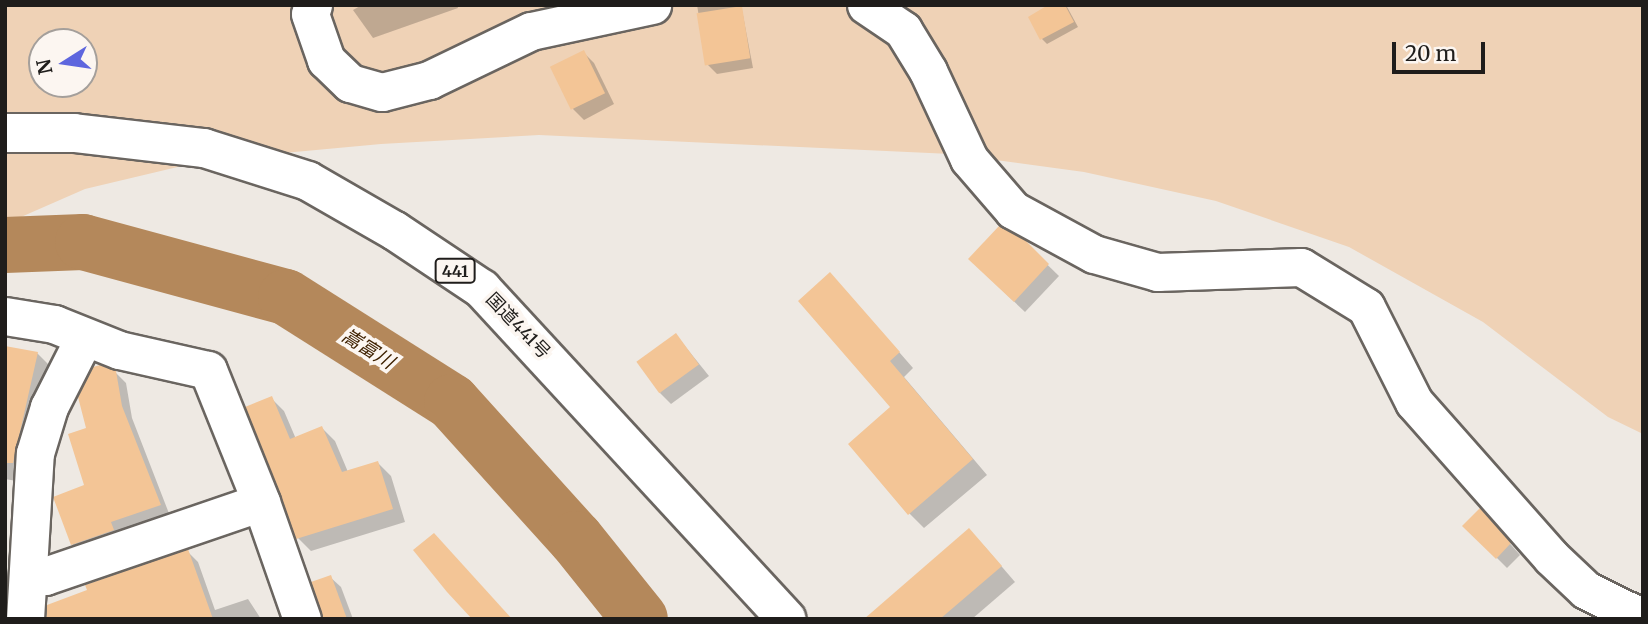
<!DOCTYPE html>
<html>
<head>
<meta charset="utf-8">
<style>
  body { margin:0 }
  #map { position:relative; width:1648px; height:624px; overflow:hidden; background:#eee9e3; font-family:Merriweather,"Noto Sans JP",serif }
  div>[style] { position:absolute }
  .green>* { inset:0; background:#efd2b6 }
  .shadow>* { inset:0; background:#0003 }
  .river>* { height:56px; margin:-28px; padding:0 28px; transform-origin:28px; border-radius:28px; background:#b4885b }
  .building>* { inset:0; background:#f3c596; transform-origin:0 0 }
  .roads { filter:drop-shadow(2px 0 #6a6560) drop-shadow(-2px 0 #6a6560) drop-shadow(0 2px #6a6560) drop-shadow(0 -2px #6a6560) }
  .minor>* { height:37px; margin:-18.5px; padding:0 18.5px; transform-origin:18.5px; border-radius:18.5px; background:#fff }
  .trunk>* { height:38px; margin:-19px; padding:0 19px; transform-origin:19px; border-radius:19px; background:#fff }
  span { translate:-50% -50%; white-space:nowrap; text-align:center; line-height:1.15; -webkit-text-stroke:7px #fcf6f1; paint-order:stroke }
  .shield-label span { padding:2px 5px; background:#fcf6f1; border:2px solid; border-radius:5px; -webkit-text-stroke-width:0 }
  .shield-label { font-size:16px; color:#1f1d1b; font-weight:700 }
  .street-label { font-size:18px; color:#1f1d1b }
  .water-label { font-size:19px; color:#3f2100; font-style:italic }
  .frame { position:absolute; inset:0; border:7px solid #1f1d1b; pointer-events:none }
  .north { position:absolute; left:28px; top:28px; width:70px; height:70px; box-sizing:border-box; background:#fcf6f1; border:2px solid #a49f9b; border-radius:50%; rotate:258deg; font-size:19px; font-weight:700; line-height:28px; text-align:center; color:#1f1d1b }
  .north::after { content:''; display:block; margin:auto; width:24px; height:32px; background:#5e66de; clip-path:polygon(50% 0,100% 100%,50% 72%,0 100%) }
  .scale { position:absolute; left:1392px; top:42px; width:93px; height:32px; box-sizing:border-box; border:4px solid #1f1d1b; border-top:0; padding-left:9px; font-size:21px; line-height:24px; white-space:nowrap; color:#1f1d1b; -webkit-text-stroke:5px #fcf6f1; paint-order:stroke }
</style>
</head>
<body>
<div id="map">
  <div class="green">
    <i style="clip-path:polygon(evenodd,5px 5px,1643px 5px,1643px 434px,1608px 417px,1483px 322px,1349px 247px,1216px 201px,1084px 172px,951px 154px,539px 135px,381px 144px,207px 160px,85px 189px,5px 224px,5px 5px,42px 42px,84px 42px,84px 84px,42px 84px,42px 42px)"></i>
  </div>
  <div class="shadow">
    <i style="clip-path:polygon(362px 5px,457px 5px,458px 8px,373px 38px,353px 10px)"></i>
    <i style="clip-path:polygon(697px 5px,741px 5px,753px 68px,717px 74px,707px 64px)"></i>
    <i style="clip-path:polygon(1052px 5px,1066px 5px,1078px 27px,1047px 44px,1042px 39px)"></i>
    <i style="clip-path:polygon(584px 53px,594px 63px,614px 104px,584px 120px,573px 109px)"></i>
    <i style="clip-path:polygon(1024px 242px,1059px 276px,1025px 312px,981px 270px)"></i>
    <i style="clip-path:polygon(845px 290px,913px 368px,904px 377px,987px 475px,924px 528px,909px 513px,893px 408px)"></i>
    <i style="clip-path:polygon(676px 335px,709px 376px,671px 404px,660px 393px)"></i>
    <i style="clip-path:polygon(5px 347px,37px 353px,53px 369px,28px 483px,5px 479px)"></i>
    <i style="clip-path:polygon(115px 372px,126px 383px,132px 418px,170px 516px,83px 555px,72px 544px,87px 486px,88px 429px)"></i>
    <i style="clip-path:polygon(271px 398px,284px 411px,296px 439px,322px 428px,335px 441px,348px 472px,378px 463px,391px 476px,405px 522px,311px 551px,298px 538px)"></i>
    <i style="clip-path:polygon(1490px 521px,1520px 555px,1507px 568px,1465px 526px)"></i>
    <i style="clip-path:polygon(984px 546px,1015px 582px,972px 619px,867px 619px)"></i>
    <i style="clip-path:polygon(187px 551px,198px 562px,215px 610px,248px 599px,261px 619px,47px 619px,89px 591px)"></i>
    <i style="clip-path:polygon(330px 577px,341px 587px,353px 619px,323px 619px)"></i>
  </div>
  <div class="river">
    <i style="left:5px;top:245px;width:78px;rotate:-2.2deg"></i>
    <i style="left:83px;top:242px;width:210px;rotate:15.2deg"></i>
    <i style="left:286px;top:297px;width:196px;rotate:32.3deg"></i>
    <i style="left:452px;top:402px;width:185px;rotate:47.9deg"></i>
    <i style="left:576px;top:539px;width:102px;rotate:51.3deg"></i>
  </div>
  <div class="building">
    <i style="clip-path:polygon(1048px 5px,1065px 5px,1074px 22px,1040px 40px,1028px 17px)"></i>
    <i style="left:742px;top:6px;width:53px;height:46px;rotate:81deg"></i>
    <i style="left:584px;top:50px;width:48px;height:38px;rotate:64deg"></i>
    <i style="clip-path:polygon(999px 226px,1025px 240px,1049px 264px,1014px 302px,968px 259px)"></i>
    <i style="clip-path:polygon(830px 272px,900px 352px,890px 361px,973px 459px,908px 515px,848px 444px,890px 407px,798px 301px)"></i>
    <i style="left:676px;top:333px;width:39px;height:49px;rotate:54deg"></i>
    <i style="clip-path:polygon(5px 346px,38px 352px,13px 463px,5px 463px)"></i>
    <i style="clip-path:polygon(100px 365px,116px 371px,122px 406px,161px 505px,111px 522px,114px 530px,71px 545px,53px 497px,84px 485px,68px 434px,86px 428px,78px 397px,93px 367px)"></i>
    <i style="clip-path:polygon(272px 396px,290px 439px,322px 426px,342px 472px,378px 461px,393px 509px,296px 539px,245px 407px)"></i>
    <i style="clip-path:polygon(1480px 508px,1511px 543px,1496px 559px,1462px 526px)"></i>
    <i style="clip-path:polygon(969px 528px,1002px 566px,940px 619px,864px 619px)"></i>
    <i style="clip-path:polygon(434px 533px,512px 619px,472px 619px,447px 592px,413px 550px)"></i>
    <i style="clip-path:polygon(188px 549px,213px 619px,46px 619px,47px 605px,87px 590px,85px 585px)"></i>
    <i style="clip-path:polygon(331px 575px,347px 619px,322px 619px,311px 582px)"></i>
  </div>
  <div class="roads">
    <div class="minor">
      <i style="left:313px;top:5px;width:9px;rotate:108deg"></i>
      <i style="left:310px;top:14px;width:49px;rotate:70.8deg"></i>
      <i style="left:326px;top:60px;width:33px;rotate:44deg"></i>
      <i style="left:350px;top:83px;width:33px;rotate:16deg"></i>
      <i style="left:382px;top:92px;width:49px;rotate:-14.3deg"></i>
      <i style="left:429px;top:80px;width:113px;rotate:-25.7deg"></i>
      <i style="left:531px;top:31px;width:124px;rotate:-12.1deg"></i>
      <i style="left:866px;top:5px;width:45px;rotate:34deg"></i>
      <i style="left:903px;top:30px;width:48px;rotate:58.6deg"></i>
      <i style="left:928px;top:71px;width:97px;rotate:65deg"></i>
      <i style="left:969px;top:159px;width:67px;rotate:49.2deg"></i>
      <i style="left:1013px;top:210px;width:92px;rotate:28.5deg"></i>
      <i style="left:1094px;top:254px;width:66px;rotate:15.9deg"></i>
      <i style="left:1157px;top:272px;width:144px;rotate:-2deg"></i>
      <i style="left:1301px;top:267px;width:76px;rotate:31.6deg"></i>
      <i style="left:1366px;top:307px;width:106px;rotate:63.2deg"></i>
      <i style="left:1414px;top:402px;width:207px;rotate:48.5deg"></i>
      <i style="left:1551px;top:557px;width:48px;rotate:43.3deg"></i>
      <i style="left:1586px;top:590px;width:64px;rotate:26.2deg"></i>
      <i style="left:5px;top:316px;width:50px;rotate:9.3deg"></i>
      <i style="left:54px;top:324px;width:70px;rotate:21.8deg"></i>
      <i style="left:119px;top:350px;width:91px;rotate:12.7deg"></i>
      <i style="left:208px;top:370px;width:142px;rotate:68.1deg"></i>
      <i style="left:28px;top:577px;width:17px;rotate:-3deg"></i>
      <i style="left:45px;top:576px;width:228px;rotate:-18.9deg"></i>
      <i style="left:261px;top:502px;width:124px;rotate:70.7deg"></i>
      <i style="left:25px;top:619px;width:166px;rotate:-86.6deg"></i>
      <i style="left:35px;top:453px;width:48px;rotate:-73.1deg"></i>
      <i style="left:49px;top:407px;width:77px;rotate:-63.1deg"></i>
    </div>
    <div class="trunk">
      <i style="left:5px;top:133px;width:69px"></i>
      <i style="left:74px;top:133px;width:131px;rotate:6.6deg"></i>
      <i style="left:204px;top:148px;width:109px;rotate:17.6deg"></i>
      <i style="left:308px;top:181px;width:100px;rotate:29.9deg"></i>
      <i style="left:395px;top:231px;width:105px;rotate:33.7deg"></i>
      <i style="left:482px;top:289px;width:449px;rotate:47.3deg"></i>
    </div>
  </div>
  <div class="shield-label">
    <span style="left:455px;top:271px">441</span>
  </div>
  <div class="street-label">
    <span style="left:518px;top:326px;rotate:46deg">国道441号</span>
  </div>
  <div class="water-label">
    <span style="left:368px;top:349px;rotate:32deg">嵩富川</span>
  </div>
  <div class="frame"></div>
  <div class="north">N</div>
  <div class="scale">20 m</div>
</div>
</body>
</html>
